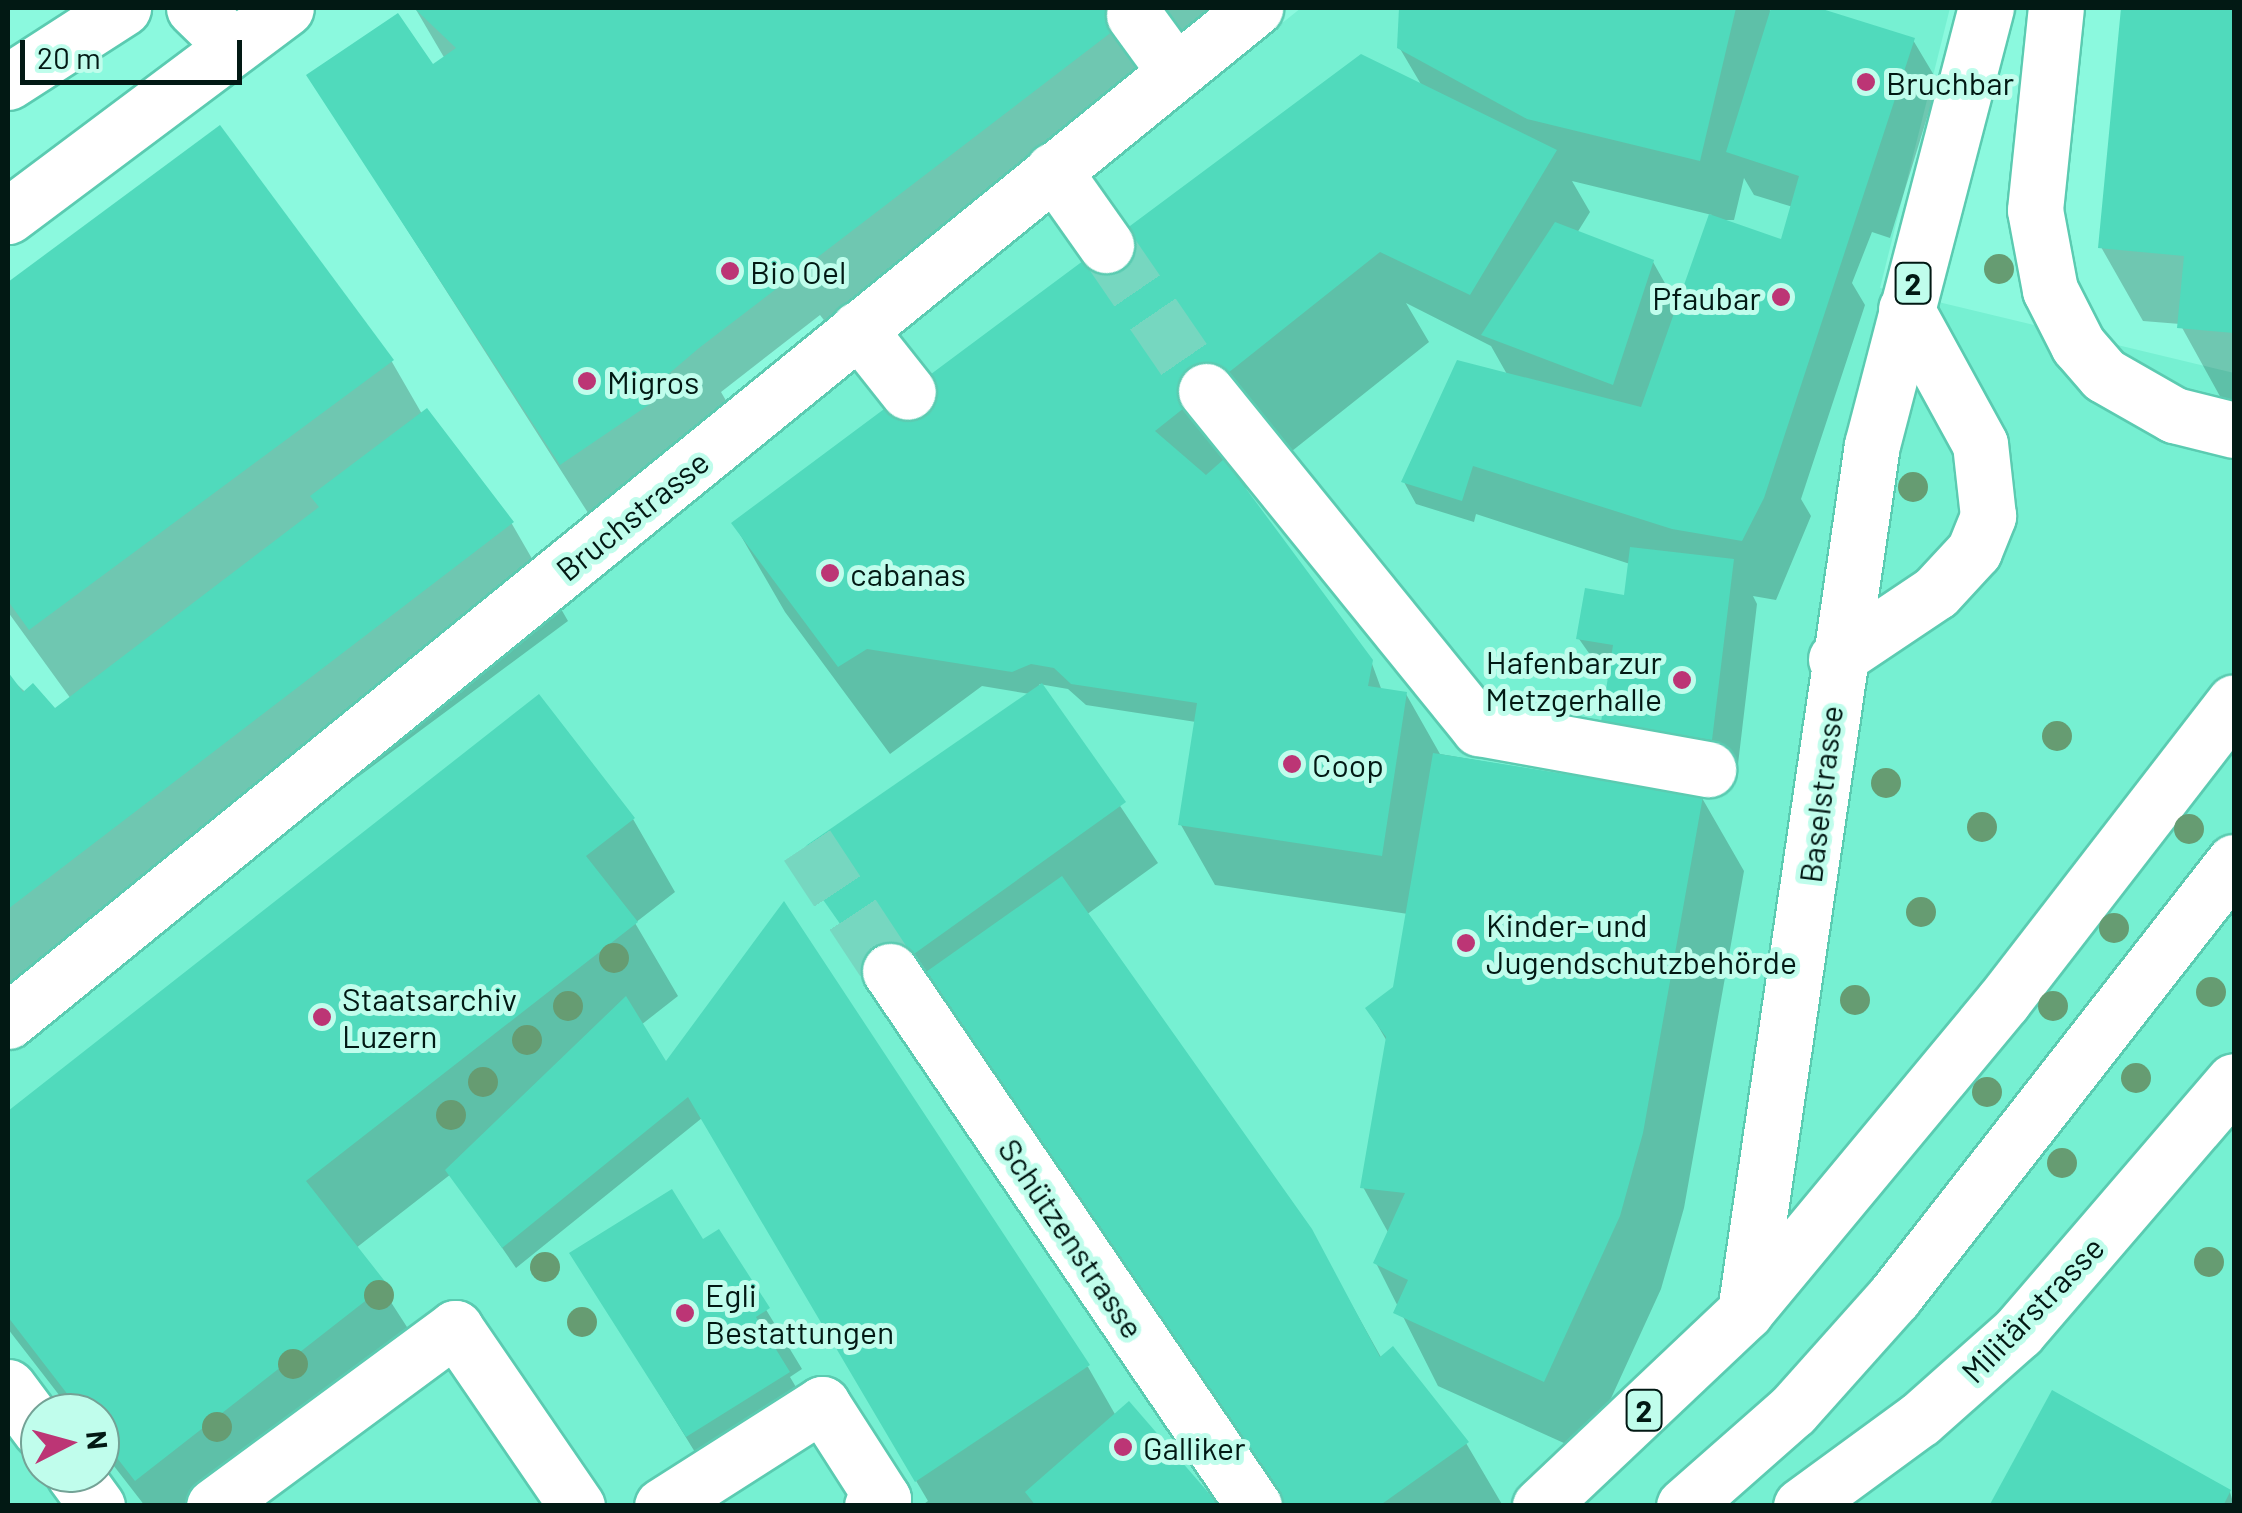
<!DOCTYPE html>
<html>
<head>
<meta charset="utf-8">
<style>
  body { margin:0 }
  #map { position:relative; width:2242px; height:1513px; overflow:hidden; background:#8bf9de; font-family:Barlow,sans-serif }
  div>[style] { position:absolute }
  .built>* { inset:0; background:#76f0d2 }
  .shadow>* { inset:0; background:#0003 }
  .building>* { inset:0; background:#50dabc }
  .minor-tunnel>* { height:55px; margin-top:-27.5px; transform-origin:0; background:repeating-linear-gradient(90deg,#76d7c0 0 55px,transparent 0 83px) }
  .roads { filter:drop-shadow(2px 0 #5bcbb1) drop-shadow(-2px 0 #5bcbb1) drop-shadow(0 2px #5bcbb1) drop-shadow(0 -2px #5bcbb1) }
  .minor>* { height:55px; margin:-27.5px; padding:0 27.5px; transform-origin:27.5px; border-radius:27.5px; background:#fff }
  .major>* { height:55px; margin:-27.5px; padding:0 27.5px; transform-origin:27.5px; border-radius:27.5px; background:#fff }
  .highway>* { height:55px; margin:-27.5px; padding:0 27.5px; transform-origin:27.5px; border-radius:27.5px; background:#fff }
  .trees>* { width:30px; height:30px; margin:-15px; border-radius:50%; background:#669c72 }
  .dots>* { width:28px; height:28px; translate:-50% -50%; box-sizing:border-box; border:5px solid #c0fdec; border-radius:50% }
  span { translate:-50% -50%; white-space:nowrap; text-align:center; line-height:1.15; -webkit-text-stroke:10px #c0fdec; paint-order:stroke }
  .shield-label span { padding:2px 8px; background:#c0fdec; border:2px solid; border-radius:8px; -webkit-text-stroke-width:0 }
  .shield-label { font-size:30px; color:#021914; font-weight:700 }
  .poi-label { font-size:32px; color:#021914 }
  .left { translate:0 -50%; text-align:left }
  .right { translate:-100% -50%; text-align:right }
  .street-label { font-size:32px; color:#021914 }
  .frame { position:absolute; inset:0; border:10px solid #021914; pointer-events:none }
  .north { position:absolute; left:20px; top:1393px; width:100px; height:100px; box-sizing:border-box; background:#c0fdec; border:2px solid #74a296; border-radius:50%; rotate:84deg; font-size:28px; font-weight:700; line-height:40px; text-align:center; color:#021914 }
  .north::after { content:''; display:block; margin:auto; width:35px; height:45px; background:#bc3575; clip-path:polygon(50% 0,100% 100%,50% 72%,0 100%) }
  .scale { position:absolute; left:20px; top:40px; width:222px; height:45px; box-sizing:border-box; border:5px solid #021914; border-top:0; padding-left:12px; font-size:30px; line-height:35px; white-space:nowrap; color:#021914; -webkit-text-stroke:8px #c0fdec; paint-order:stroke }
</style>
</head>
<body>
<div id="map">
  <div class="built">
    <i style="clip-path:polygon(evenodd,1301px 8px,1950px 8px,1880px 288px,2234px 373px,2234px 1505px,8px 1506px,8px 1037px,1301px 8px,40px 1413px,100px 1413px,100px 1473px,40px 1473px,40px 1413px)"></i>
  </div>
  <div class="shadow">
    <i style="clip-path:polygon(415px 8px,1246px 8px,841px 342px,820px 315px,721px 392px,739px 423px,705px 452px,721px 479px,613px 552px,309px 76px,433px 68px,445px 59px)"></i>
    <i style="clip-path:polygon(evenodd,1402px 8px,1768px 8px,1772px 13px,1774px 8px,1811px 8px,1913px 40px,1938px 82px,1890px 238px,1872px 232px,1852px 283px,1865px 305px,1801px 499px,1811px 516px,1776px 600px,1753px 596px,1757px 604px,1736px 781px,1629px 765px,1604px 722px,1610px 683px,1579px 639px,1626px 597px,1630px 564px,1476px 514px,1474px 522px,1416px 504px,1404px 482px,1458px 363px,1508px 376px,1491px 346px,1406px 303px,1429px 342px,1243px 490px,1371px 661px,1382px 691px,1406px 694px,1440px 754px,1702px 798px,1744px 871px,1684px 1208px,1661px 1289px,1586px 1453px,1438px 1386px,1376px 1263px,1389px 1234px,1363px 1187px,1388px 1043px,1368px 1009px,1396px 988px,1408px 914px,1215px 885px,1181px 825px,1196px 722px,1086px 705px,1068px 689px,1039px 684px,1158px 863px,1086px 915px,1310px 1230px,1382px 1359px,1466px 1443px,1503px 1506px,1280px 1506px,916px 1037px,798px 860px,1030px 694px,982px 686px,890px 754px,785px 612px,734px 524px,1422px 86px,1399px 47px,1402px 8px,1744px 178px,1754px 195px,1793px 207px,1786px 243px,1719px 220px,1734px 220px,1744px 178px,1402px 8px,1572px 181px,1712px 215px,1679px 308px,1653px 262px,1577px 233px,1590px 212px,1572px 181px)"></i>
    <i style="clip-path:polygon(2124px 8px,2234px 8px,2234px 402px,2222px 400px,2180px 324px,2143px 321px,2101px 247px)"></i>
    <i style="clip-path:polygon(220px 128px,392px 362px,422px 414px,512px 524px,568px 621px,8px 1037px,8px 676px,66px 730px,71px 699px,8px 612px,8px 285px)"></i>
    <i style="clip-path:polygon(539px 698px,633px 819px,675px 892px,635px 923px,678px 996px,641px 1025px,674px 1078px,1088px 1367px,1116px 1416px,1216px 1506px,921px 1506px,928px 1501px,702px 1118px,516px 1268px,451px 1174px,356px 1248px,427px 1358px,214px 1506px,145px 1506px,100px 1448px,100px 1413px,73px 1413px,8px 1329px,8px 1114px)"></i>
    <i style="clip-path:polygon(719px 1232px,802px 1369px,790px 1377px,823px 1433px,722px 1496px,573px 1254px,702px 1242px)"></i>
    <i style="clip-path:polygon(2230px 1492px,2234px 1506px,1992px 1506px)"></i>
  </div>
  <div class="building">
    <i style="clip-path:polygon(414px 8px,1143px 8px,699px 348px,665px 377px,672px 389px,560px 465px,306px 75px,398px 13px,433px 64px,456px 48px)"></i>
    <i style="clip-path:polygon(1399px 8px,1736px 8px,1700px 161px,1527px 119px,1397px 48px)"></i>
    <i style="clip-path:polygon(1771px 8px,1819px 8px,1915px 38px,1764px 498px,1742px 541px,1672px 529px,1473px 466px,1462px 501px,1401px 482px,1457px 360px,1641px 407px,1709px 214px,1781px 239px,1799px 176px,1726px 152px)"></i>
    <i style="clip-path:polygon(2121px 8px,2234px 8px,2234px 333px,2177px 328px,2184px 256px,2098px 248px)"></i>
    <i style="clip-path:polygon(1361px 54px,1557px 150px,1470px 295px,1380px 252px,1155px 431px,1206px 475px,1224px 459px,1373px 660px,1368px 686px,1407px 692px,1382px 856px,1178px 825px,1197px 703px,1071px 684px,1054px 668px,1031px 664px,1012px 672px,867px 649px,838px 667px,731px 523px)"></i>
    <i style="clip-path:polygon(220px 125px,394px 360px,29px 630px,8px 601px,8px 282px)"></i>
    <i style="clip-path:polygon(1555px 222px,1654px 260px,1613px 385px,1481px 335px)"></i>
    <i style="clip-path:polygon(427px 408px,514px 522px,8px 909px,8px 672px,23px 692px,33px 683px,55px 708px,319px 507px,310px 496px)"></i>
    <i style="clip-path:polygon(1630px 547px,1734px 559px,1712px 740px,1601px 722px,1613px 645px,1576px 639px,1585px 588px,1624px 595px)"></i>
    <i style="clip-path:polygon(1042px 683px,1126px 802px,879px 979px,795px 860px,807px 845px)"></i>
    <i style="clip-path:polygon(539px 694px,635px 818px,586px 856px,638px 922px,306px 1181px,387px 1284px,135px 1481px,100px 1436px,100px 1413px,82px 1413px,8px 1317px,8px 1111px)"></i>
    <i style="clip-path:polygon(1433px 753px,1703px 796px,1643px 1133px,1620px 1216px,1544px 1382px,1393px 1313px,1408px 1280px,1373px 1263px,1405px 1193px,1360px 1188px,1386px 1037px,1365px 1008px,1393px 987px)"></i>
    <i style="clip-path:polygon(1062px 876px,1312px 1229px,1380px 1357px,1393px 1346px,1469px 1442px,1379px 1506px,1286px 1506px,916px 979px)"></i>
    <i style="clip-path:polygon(784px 901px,1090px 1365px,915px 1482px,688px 1097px,502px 1248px,445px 1170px,626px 996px,666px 1061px)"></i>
    <i style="clip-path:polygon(672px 1189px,703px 1239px,719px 1229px,770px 1308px,756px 1317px,790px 1372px,686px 1437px,569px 1253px)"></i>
    <i style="clip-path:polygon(2052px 1390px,2231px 1490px,2223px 1506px,1989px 1506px)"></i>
    <i style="clip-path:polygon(1129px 1401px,1220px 1506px,1036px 1506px,1025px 1492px)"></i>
  </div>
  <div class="minor-tunnel">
    <i style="left:1106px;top:245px;width:177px;rotate:55.6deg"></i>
    <i style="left:807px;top:845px;width:151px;rotate:56.6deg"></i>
  </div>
  <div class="roads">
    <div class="minor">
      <i style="left:194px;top:8px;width:53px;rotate:44.2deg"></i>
      <i style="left:1134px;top:15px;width:68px;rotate:54deg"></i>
      <i style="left:8px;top:82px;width:137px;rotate:-32.8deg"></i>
      <i style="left:1053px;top:170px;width:92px;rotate:54.8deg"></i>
      <i style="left:8px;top:216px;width:347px;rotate:-36.8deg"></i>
      <i style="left:858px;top:329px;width:80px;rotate:51.6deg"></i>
      <i style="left:1206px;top:391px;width:434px;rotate:51deg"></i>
      <i style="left:1479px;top:728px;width:233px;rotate:10.2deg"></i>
      <i style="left:1836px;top:659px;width:120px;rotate:-33.8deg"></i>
      <i style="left:1936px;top:592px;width:56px;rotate:-47.2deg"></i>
      <i style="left:1974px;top:551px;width:38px;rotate:-68deg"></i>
      <i style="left:1988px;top:516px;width:72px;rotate:-96.3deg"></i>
      <i style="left:1980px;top:444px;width:154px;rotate:-118.7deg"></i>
      <i style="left:890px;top:971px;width:647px;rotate:55.77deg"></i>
      <i style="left:8px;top:1021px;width:1607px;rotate:-39.09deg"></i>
      <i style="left:8px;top:1387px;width:54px;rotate:53.3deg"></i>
      <i style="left:73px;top:1473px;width:41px;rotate:54deg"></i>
      <i style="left:214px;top:1506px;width:300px;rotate:-36.4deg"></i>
      <i style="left:455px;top:1328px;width:216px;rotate:55.6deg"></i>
      <i style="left:662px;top:1506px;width:190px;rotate:-32.5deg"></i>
      <i style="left:822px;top:1404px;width:113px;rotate:57.3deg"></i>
      <i style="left:883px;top:1499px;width:13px;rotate:148deg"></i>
    </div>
    <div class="major">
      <i style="left:2050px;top:290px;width:81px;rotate:-100.6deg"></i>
      <i style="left:2035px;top:210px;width:203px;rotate:-84.1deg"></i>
      <i style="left:1540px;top:1506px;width:282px;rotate:-43.4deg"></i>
      <i style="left:1745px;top:1312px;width:876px;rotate:-81.67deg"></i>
      <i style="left:1872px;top:445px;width:452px;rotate:-75.4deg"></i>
      <i style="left:1801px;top:1506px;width:147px;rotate:-36.2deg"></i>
      <i style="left:1920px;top:1419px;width:131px;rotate:-41.6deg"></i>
      <i style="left:2018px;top:1332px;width:331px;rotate:-49.3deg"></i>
    </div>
    <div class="highway">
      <i style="left:2050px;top:290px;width:62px;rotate:63deg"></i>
      <i style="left:2078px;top:345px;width:40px;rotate:49deg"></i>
      <i style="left:2104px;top:375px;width:81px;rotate:29.7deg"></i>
      <i style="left:2174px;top:415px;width:62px;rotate:14deg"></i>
      <i style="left:1745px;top:1312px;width:405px;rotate:-50.3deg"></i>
      <i style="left:2004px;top:1000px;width:376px;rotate:-52.3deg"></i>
      <i style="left:1684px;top:1506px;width:145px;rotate:-41.4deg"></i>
      <i style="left:1793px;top:1410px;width:152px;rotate:-48.2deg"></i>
      <i style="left:1894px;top:1297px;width:552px;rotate:-51.99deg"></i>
    </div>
  </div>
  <div class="trees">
    <i style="left:1999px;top:269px"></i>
    <i style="left:1913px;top:487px"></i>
    <i style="left:2057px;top:736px"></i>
    <i style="left:1886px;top:783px"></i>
    <i style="left:1982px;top:827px"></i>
    <i style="left:2189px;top:829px"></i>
    <i style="left:1921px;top:912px"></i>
    <i style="left:2114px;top:928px"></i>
    <i style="left:614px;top:958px"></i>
    <i style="left:2211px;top:992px"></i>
    <i style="left:1855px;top:1000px"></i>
    <i style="left:568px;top:1006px"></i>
    <i style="left:2053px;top:1006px"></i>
    <i style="left:527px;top:1040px"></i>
    <i style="left:2136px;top:1078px"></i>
    <i style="left:483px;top:1082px"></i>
    <i style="left:1987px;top:1092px"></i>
    <i style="left:451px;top:1115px"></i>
    <i style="left:2062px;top:1163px"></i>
    <i style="left:2209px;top:1262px"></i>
    <i style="left:545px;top:1267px"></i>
    <i style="left:379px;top:1295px"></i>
    <i style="left:582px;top:1322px"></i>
    <i style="left:293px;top:1364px"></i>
    <i style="left:217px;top:1427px"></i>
  </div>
  <div class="dots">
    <i style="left:1866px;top:82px;background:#bc3575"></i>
    <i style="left:730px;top:271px;background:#bc3575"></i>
    <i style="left:1781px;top:297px;background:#bc3575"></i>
    <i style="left:587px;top:381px;background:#bc3575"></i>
    <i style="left:830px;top:573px;background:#bc3575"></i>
    <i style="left:1682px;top:680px;background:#bc3575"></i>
    <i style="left:1292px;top:764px;background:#bc3575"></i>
    <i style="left:1466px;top:943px;background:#bc3575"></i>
    <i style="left:322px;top:1017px;background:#bc3575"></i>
    <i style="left:685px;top:1313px;background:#bc3575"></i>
    <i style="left:1123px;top:1447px;background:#bc3575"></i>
  </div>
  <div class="shield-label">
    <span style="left:1913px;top:283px">2</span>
    <span style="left:1644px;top:1410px">2</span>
  </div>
  <div class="poi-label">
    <span class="left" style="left:1886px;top:82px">Bruchbar</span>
    <span class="left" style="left:750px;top:271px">Bio Oel</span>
    <span class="right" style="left:1761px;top:297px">Pfaubar</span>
    <span class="left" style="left:607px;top:381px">Migros</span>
    <span class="left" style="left:850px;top:573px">cabanas</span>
    <span class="right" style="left:1662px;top:680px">Hafenbar zur<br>Metzgerhalle</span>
    <span class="left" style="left:1312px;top:764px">Coop</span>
    <span class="left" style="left:1486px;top:943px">Kinder- und<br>Jugendschutzbehörde</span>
    <span class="left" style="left:342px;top:1017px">Staatsarchiv<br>Luzern</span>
    <span class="left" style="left:705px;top:1313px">Egli<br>Bestattungen</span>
    <span class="left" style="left:1143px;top:1447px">Galliker</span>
  </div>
  <div class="street-label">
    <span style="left:632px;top:515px;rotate:-39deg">Bruchstrasse</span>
    <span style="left:1820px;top:794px;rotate:-83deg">Baselstrasse</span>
    <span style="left:1072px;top:1238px;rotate:56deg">Schützenstrasse</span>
    <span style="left:2032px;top:1309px;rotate:-46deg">Militärstrasse</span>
  </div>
  <div class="frame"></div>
  <div class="north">N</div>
  <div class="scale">20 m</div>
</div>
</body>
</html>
